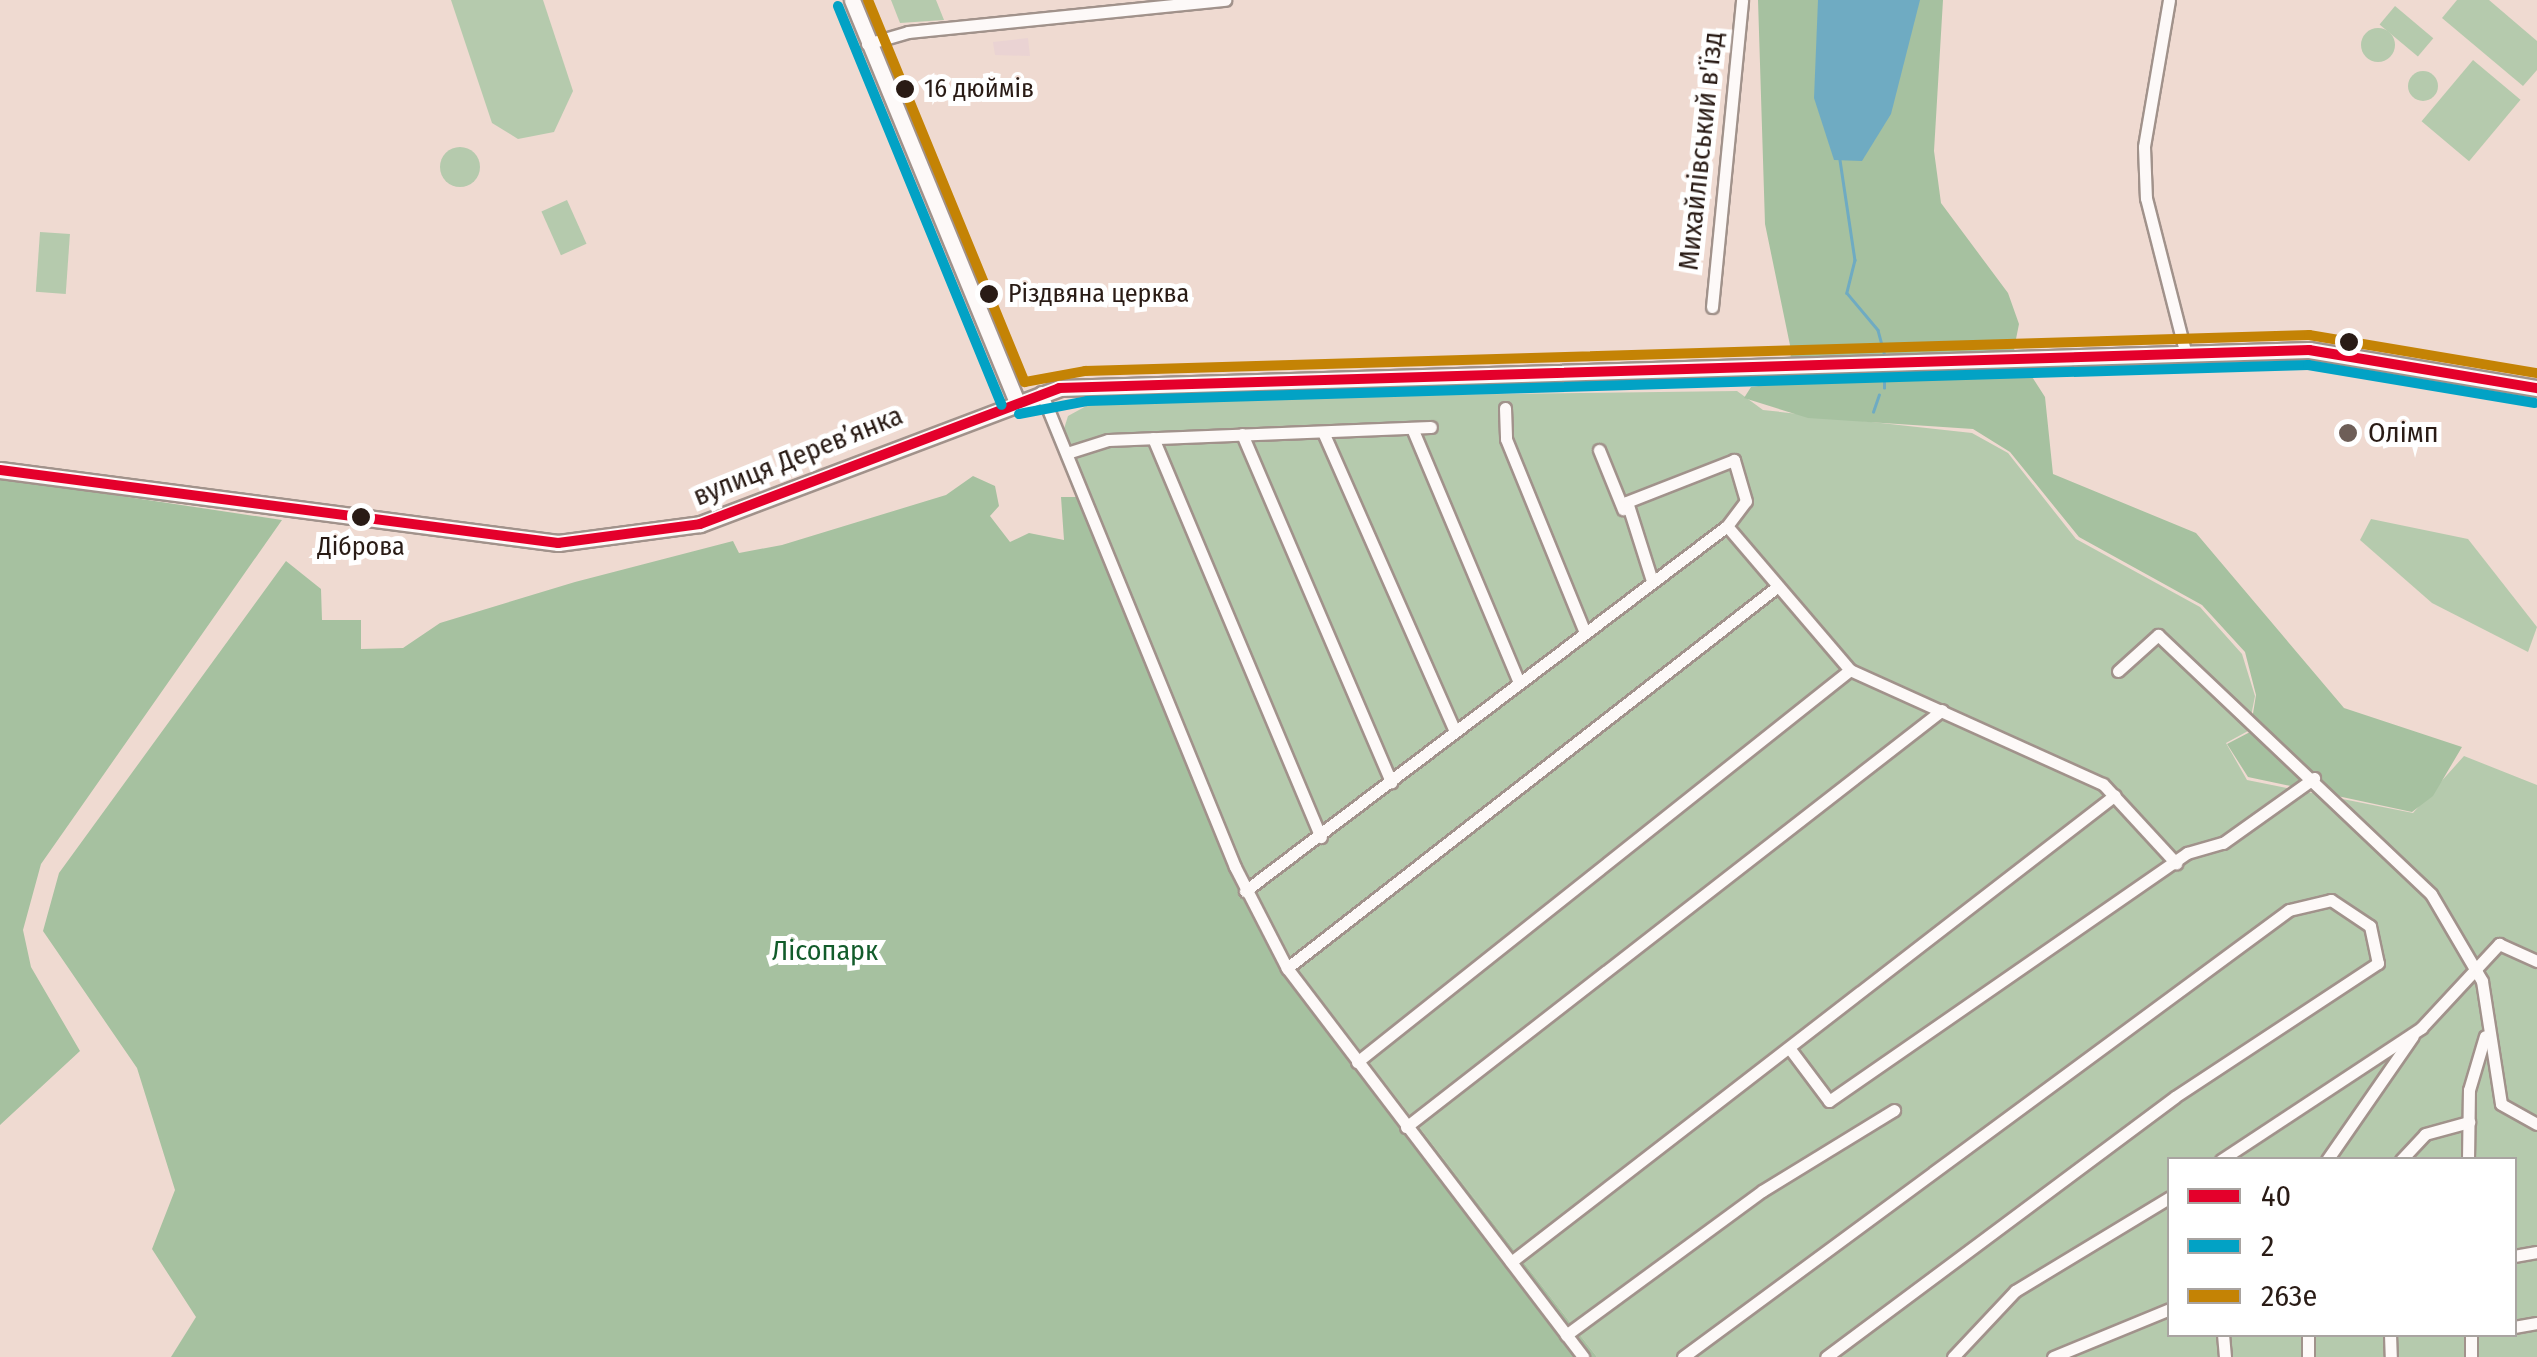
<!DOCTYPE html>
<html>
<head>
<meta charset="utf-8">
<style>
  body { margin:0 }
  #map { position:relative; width:2537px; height:1357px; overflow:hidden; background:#efdad1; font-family:"Fira Sans Condensed",sans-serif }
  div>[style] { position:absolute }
  .commercial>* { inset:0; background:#ead3d3 }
  .green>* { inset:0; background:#b5caad; transform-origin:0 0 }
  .round { border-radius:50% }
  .forest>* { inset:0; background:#a6c1a0 }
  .water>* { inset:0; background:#6fabc2 }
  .stream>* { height:2.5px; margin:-1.25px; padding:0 1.25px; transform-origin:1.25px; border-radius:1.25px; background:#6fabc2 }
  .roads { filter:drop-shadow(2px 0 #a1928b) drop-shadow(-2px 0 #a1928b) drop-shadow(0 2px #a1928b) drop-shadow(0 -2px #a1928b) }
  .minor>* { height:11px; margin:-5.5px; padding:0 5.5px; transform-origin:5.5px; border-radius:5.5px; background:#fdf9f8 }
  .major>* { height:15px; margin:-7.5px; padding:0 7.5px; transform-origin:7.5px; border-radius:7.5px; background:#fdf9f8 }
  .bus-1>* { height:10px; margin:-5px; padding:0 5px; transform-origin:5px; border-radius:5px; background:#e4002b }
  .bus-2>* { height:10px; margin:-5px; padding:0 5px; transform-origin:5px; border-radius:5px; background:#02a2c5 }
  .bus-3>* { height:10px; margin:-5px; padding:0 5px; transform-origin:5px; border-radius:5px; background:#c48305 }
  .dots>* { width:28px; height:28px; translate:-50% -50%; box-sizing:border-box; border:5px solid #fff; border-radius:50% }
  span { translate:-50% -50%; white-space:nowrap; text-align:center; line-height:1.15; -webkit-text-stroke:10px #fff; paint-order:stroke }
  .bus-label { font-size:26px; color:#291b15 }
  .left { translate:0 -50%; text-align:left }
  .street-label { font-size:28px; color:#291b15 }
  .poi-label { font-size:28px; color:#291b15 }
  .park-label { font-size:28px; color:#125c2b }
  .legend { position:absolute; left:2167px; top:1157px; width:350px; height:180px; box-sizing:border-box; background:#fff; border:2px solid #a9a4a1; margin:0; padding:12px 18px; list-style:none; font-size:30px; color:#291b15 }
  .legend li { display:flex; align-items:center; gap:20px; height:50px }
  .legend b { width:50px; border:2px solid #a9a4a1 }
</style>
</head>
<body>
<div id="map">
  <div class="commercial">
    <i style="clip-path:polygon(1028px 38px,1030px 56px,995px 55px,993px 42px)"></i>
  </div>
  <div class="green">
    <i style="clip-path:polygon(451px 0,543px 0,573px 91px,554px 132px,518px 139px,492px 123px)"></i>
    <i style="clip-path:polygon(891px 0,936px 0,944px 20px,900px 23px)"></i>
    <i style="clip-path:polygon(2457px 0,2489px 0,2537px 41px,2537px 70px,2523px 86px,2442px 18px)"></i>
    <i style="left:2395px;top:6px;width:50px;height:24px;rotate:40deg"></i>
    <i class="round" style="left:2361px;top:28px;width:34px;height:34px"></i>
    <i style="left:2473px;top:60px;width:62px;height:80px;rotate:40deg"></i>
    <i class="round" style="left:2408px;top:71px;width:30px;height:30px"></i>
    <i class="round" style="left:440px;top:147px;width:40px;height:40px"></i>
    <i style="left:567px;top:200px;width:48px;height:28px;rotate:66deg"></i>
    <i style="left:40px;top:232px;width:30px;height:60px;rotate:4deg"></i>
    <i style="clip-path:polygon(evenodd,1737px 391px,1763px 410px,1972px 433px,2008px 453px,2076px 539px,2200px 607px,2242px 654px,2255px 696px,2248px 731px,2226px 743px,2247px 780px,2413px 813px,2464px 756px,2537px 785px,2537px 1357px,1597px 1357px,1296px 968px,1247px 884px,1063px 432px,1068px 416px,1099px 399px,1737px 391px,2170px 1160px,2514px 1160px,2514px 1334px,2170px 1334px,2170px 1160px)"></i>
    <i style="clip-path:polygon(2371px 519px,2468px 539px,2537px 627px,2528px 652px,2432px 603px,2360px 540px)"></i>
  </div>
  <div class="forest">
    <i style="clip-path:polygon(1758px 0,1943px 0,1934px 151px,1941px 203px,2008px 293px,2019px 324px,2014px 349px,2045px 397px,2053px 474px,2196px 533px,2344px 708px,2462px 747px,2433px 796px,2412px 812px,2248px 777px,2227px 744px,2250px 732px,2256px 695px,2245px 652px,2202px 605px,2079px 537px,2010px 452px,1973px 429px,1808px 418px,1744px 398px,1751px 387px,1789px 382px,1791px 350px,1765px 224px)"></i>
    <i style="clip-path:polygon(973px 476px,995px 486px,999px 506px,990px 516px,1010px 542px,1029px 533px,1064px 540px,1061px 497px,1085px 497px,1247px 884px,1296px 968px,1597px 1357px,171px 1357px,196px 1317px,152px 1249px,175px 1190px,137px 1068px,43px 931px,59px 873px,286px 561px,321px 589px,322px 620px,361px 620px,361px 649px,403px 648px,440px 623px,575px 582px,733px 541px,739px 553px,782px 545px,946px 495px)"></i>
    <i style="clip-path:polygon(0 478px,282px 520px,41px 864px,23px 930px,31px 967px,80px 1051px,0 1125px)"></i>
  </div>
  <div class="water">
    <i style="clip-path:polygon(1818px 0,1920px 0,1891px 114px,1862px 161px,1834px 160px,1814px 98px)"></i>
  </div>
  <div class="stream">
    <i style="left:1840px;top:160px;width:101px;rotate:81.5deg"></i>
    <i style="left:1855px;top:260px;width:34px;rotate:104deg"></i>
    <i style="left:1847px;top:293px;width:48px;rotate:50deg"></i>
    <i style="left:1878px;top:330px;width:27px;rotate:75deg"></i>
    <i style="left:1884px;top:388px;width:19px;rotate:-90deg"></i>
    <i style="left:1873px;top:412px;width:18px;rotate:-71deg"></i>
  </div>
  <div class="roads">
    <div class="minor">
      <i style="left:2169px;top:0;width:149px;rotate:99.7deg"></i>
      <i style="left:2144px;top:147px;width:51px;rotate:87.8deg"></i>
      <i style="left:2146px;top:198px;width:162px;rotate:75.7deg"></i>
      <i style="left:867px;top:44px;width:43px;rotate:-16.3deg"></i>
      <i style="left:908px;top:32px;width:319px;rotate:-5.8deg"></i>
      <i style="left:1712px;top:307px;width:308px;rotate:-84.4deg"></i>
      <i style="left:1041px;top:392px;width:513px;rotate:67.78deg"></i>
      <i style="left:1235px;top:867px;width:114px;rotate:62.8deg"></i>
      <i style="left:1287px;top:968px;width:489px;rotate:52.7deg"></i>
      <i style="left:1505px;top:408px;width:31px;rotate:88deg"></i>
      <i style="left:1506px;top:439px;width:206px;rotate:67.8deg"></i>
      <i style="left:1412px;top:428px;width:276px;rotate:67.2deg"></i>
      <i style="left:1323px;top:432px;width:327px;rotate:66.2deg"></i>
      <i style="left:1242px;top:434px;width:379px;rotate:66.8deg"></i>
      <i style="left:1153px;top:438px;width:433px;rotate:67.2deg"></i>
      <i style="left:1599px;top:450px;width:64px;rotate:67.9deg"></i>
      <i style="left:1067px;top:453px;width:43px;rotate:-17.6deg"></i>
      <i style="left:1108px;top:440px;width:323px;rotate:-2.3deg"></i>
      <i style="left:1727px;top:526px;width:189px;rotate:49.5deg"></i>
      <i style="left:1850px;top:670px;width:277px;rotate:24.3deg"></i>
      <i style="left:2103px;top:784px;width:108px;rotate:47.3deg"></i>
      <i style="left:2118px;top:671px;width:54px;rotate:-42deg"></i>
      <i style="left:2158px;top:635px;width:376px;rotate:43.5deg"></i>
      <i style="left:2431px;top:894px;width:101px;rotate:59.6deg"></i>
      <i style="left:2482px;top:981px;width:124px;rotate:81.2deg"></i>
      <i style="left:2501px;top:1104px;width:41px;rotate:29.1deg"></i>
      <i style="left:1245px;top:891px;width:605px;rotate:-37.14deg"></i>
      <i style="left:1727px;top:526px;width:31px;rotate:-53deg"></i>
      <i style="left:1746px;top:501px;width:43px;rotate:-106.3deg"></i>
      <i style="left:1734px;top:460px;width:115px;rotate:158.6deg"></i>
      <i style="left:1627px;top:502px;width:83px;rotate:72.4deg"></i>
      <i style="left:1287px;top:968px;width:622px;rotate:-37.88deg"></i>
      <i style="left:1790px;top:1049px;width:65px;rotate:53.1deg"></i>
      <i style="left:1829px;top:1101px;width:436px;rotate:-34.7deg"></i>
      <i style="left:2187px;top:853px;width:37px;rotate:-16deg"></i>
      <i style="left:2223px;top:843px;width:112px;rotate:-35.5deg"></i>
      <i style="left:1357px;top:1062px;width:630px;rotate:-38.49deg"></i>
      <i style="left:1406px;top:1127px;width:679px;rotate:-37.88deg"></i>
      <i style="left:2221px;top:1160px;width:240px;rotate:-33.4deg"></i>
      <i style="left:2421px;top:1028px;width:115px;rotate:-47.1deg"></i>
      <i style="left:2499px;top:944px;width:42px;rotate:24.1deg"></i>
      <i style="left:2327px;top:1160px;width:151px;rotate:-55.3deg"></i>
      <i style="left:2401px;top:1160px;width:35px;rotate:-47deg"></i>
      <i style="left:2425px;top:1134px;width:46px;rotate:-15.3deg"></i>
      <i style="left:2468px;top:1160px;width:70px;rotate:-89.2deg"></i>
      <i style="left:2469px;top:1090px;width:56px;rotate:-73.5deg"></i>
      <i style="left:2514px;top:1256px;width:23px;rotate:-10deg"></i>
      <i style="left:1511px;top:1262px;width:763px;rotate:-37.71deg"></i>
      <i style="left:2514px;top:1327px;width:23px;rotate:-10deg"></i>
      <i style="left:2223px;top:1334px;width:23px;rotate:85deg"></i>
      <i style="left:2308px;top:1334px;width:23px;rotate:90deg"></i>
      <i style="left:2390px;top:1334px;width:23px;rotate:88deg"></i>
      <i style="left:2471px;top:1334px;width:23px;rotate:90deg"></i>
      <i style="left:1566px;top:1335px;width:243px;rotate:-36.3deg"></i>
      <i style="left:1762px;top:1191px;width:155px;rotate:-31.5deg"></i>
      <i style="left:1683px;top:1357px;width:753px;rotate:-36.41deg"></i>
      <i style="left:2289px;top:910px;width:43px;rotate:-13.4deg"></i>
      <i style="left:2331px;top:900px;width:47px;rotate:33.7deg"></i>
      <i style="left:2370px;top:926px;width:38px;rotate:78deg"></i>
      <i style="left:2378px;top:963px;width:243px;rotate:146.6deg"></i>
      <i style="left:2175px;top:1097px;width:435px;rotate:143.3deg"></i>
      <i style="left:1953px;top:1357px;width:91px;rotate:-46.8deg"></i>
      <i style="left:2015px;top:1291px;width:181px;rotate:-31.2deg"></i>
      <i style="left:2053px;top:1357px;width:126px;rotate:-22.3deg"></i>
    </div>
    <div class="major">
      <i style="left:852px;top:0;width:431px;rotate:67.7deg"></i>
      <i style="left:0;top:470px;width:563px;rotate:7.45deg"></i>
      <i style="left:558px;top:543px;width:143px;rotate:-7.6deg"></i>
      <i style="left:700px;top:524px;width:384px;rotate:-20.7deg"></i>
      <i style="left:1059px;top:388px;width:1251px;rotate:-1.74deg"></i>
      <i style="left:2309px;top:350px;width:231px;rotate:9.5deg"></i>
    </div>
  </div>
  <div class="bus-1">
    <i style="left:0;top:470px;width:563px;rotate:7.45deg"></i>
    <i style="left:558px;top:543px;width:143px;rotate:-7.6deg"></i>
    <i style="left:700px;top:524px;width:384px;rotate:-20.7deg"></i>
    <i style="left:1059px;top:388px;width:1251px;rotate:-1.74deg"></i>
    <i style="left:2309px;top:350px;width:231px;rotate:9.5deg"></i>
  </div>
  <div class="bus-2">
    <i style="left:838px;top:6px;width:431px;rotate:67.7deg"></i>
    <i style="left:1019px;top:414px;width:69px;rotate:-10.8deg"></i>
    <i style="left:1087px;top:401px;width:1222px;rotate:-1.69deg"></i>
    <i style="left:2308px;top:365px;width:230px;rotate:9.5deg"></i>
  </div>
  <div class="bus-3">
    <i style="left:868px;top:0;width:413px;rotate:67.7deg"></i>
    <i style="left:1025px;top:382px;width:61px;rotate:-10.4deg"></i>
    <i style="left:1085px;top:371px;width:1225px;rotate:-1.68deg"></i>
    <i style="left:2309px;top:335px;width:231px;rotate:9.5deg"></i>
  </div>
  <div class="dots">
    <i style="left:905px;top:89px;background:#291b15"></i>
    <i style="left:989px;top:294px;background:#291b15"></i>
    <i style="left:2349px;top:342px;background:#291b15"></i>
    <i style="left:2348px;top:433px;background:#6e5e57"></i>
    <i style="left:361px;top:517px;background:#291b15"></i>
  </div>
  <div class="bus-label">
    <span class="left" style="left:924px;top:89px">16 дюймів</span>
    <span class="left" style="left:1008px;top:294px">Різдвяна церква</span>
    <span style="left:361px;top:547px">Діброва</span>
  </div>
  <div class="street-label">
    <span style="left:1701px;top:151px;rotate:-84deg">Михайлівський в'їзд</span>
    <span style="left:798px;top:456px;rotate:-22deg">вулиця Дерев’янка</span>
  </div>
  <div class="poi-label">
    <span class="left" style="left:2368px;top:433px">Олімп</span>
  </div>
  <div class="park-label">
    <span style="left:825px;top:951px">Лісопарк</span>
  </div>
  <ul class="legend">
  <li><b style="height:12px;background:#e4002b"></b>40</li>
  <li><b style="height:12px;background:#02a2c5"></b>2</li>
  <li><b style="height:12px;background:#c48305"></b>263е</li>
  </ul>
</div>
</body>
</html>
